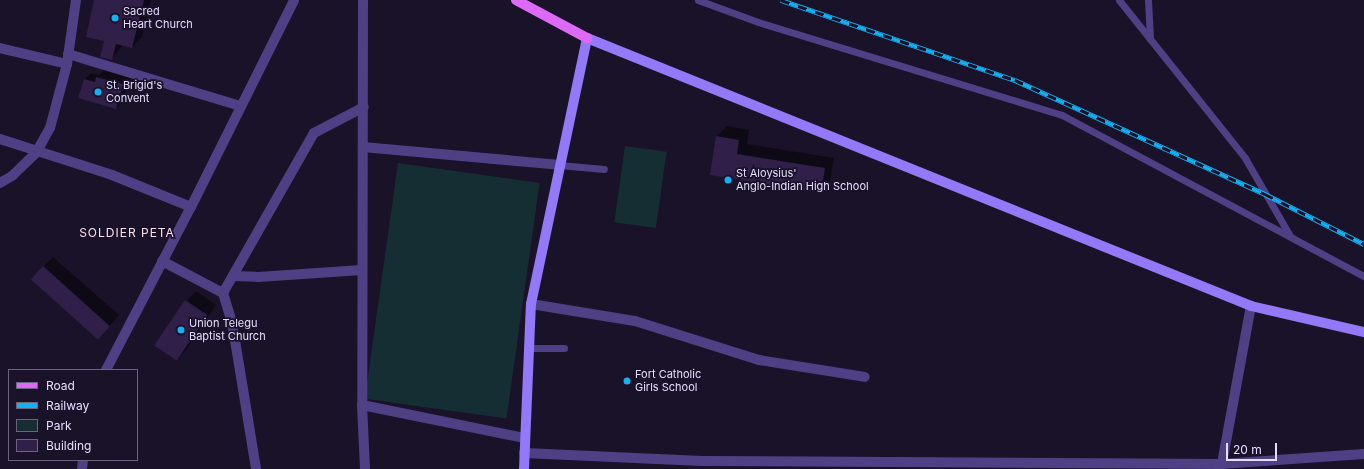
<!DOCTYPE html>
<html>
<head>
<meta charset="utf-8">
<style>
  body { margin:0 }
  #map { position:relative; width:1364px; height:469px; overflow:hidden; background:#1a1229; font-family:Inter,sans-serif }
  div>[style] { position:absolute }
  .green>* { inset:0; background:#152e33; transform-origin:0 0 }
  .shadow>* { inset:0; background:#0007 }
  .building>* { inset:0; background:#2f1f49; transform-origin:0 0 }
  .lane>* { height:7px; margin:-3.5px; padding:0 3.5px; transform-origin:3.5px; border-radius:3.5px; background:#4f4085 }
  .street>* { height:10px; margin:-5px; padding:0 5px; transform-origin:5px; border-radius:5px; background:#4f4085 }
  .secondary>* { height:10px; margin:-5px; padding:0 5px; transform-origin:5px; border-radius:5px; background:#9378f8 }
  .primary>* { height:10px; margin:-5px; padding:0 5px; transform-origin:5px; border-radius:5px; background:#dd69f7 }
  .rail>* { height:4.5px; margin-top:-2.25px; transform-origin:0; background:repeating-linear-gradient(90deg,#1a1229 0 9px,#12b1f3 0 18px); box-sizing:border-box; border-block:1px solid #12b1f3 }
  .dots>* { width:11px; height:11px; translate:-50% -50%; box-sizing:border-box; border:2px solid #1a1229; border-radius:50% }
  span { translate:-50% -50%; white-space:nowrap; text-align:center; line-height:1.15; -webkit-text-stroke:3.5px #1a1229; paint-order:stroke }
  .poi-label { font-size:11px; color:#e6dcfd }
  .left { translate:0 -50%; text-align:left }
  .neighbourhood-label { font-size:12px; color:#fdddec; letter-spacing:1px }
  .legend { position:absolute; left:8px; top:369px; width:130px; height:92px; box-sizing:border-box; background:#1a1229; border:1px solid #6c637e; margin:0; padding:5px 7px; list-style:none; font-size:12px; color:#e6dcfd }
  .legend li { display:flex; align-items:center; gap:8px; height:20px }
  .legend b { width:20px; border:1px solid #6c637e }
  .scale { position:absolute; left:1226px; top:443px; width:51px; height:18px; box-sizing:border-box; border:2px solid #e6dcfd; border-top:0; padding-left:5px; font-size:12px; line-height:14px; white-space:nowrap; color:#e6dcfd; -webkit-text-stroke:3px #1a1229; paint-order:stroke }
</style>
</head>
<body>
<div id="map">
  <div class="green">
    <i style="left:625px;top:146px;width:42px;height:77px;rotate:8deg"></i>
    <i style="left:398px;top:163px;width:143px;height:238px;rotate:8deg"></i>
  </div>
  <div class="shadow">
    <i style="clip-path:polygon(95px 0,151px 0,142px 37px,132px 47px,123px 45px,111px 59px)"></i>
    <i style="clip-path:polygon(104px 70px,130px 78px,123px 101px,116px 108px,85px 79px,91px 73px,99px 75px)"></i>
    <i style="clip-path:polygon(727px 126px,749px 130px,747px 144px,834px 158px,830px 181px,820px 191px,711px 174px,717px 136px)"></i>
    <i style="clip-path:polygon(53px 257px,119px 315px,108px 328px,43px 267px)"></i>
    <i style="clip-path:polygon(196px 291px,216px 305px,187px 349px,177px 359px,186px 301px)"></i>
  </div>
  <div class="building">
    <i style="clip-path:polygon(94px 0,144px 0,132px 48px,116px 44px,112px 60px,100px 57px,104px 41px,86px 37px)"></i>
    <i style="clip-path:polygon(96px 77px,123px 84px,116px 109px,78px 98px,84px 79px,95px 82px)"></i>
    <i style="clip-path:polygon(716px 136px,739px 140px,737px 154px,825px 168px,821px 193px,710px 175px)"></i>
    <i style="left:43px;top:266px;width:90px;height:18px;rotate:42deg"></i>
    <i style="left:185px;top:300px;width:27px;height:55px;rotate:34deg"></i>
  </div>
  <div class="lane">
    <i style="left:698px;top:0;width:64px;rotate:20.1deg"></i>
    <i style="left:758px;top:22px;width:318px;rotate:17deg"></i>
    <i style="left:1062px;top:115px;width:342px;rotate:28.1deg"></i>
    <i style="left:1119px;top:0;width:202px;rotate:51.4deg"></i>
    <i style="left:1245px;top:158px;width:90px;rotate:60deg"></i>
    <i style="left:1148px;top:0;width:39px;rotate:87deg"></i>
    <i style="left:559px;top:165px;width:45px;rotate:5.1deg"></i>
    <i style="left:529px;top:348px;width:35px"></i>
  </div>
  <div class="street">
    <i style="left:363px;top:0;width:405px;rotate:90.1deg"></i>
    <i style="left:362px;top:405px;width:64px;rotate:87.3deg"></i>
    <i style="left:0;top:48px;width:69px;rotate:13.4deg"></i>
    <i style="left:68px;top:54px;width:180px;rotate:16.8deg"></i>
    <i style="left:0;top:139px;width:118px;rotate:17.8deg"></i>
    <i style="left:112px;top:175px;width:85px;rotate:22.1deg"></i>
    <i style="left:363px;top:147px;width:197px;rotate:5.2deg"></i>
    <i style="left:0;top:183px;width:14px;rotate:-30deg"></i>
    <i style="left:12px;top:176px;width:33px;rotate:-44deg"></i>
    <i style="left:36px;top:153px;width:29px;rotate:-61deg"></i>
    <i style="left:50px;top:128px;width:66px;rotate:-75.1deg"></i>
    <i style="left:67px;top:64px;width:65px;rotate:-82deg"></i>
    <i style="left:162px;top:261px;width:69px;rotate:27.7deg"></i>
    <i style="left:223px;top:293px;width:30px;rotate:73deg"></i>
    <i style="left:232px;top:322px;width:149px;rotate:80.7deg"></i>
    <i style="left:233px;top:276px;width:25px;rotate:2deg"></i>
    <i style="left:258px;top:277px;width:104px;rotate:-3.9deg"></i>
    <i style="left:223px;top:293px;width:184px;rotate:-60.4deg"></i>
    <i style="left:314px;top:133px;width:56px;rotate:-27.5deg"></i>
    <i style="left:531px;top:304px;width:105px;rotate:9.3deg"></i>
    <i style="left:635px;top:321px;width:130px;rotate:17.5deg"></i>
    <i style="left:759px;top:360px;width:107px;rotate:9.1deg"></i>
    <i style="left:106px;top:370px;width:184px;rotate:-62.5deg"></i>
    <i style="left:191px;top:207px;width:231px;rotate:-63.5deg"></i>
    <i style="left:362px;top:405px;width:165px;rotate:11.5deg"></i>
    <i style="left:524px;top:453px;width:178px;rotate:2.6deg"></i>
    <i style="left:702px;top:461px;width:519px;rotate:0.33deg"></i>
    <i style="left:1221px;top:464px;width:143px;rotate:-4deg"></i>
    <i style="left:82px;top:469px;width:9px;rotate:-84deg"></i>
    <i style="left:1221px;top:469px;width:166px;rotate:-79.6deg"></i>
  </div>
  <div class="secondary">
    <i style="left:524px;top:469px;width:165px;rotate:-87.6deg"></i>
    <i style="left:531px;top:304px;width:272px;rotate:-78.1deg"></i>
    <i style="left:587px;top:38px;width:716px;rotate:21.98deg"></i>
    <i style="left:1251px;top:306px;width:116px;rotate:13deg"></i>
  </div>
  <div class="primary">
    <i style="left:516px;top:0;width:81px;rotate:28.2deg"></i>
  </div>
  <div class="rail">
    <i style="left:781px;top:0;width:247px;rotate:18.9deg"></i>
    <i style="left:1015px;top:80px;width:275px;rotate:24.5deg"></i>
    <i style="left:1265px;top:194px;width:111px;rotate:26.8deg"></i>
  </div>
  <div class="dots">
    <i style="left:115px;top:18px;background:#12b1f3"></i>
    <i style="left:98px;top:92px;background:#12b1f3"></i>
    <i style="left:728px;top:180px;background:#12b1f3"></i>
    <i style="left:181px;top:330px;background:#12b1f3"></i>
    <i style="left:627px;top:381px;background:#12b1f3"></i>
  </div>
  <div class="poi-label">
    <span class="left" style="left:123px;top:18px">Sacred<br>Heart Church</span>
    <span class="left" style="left:106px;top:92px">St. Brigid's<br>Convent</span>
    <span class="left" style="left:736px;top:180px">St Aloysius'<br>Anglo-Indian High School</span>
    <span class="left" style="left:189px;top:330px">Union Telegu<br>Baptist Church</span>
    <span class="left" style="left:635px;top:381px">Fort Catholic<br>Girls School</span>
  </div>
  <div class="neighbourhood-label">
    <span style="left:127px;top:233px">SOLDIER PETA</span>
  </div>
  <ul class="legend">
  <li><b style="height:5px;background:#dd69f7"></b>Road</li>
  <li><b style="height:5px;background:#12b1f3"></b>Railway</li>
  <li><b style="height:11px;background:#152e33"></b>Park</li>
  <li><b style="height:11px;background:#2f1f49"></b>Building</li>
  </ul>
  <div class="scale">20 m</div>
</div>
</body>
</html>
